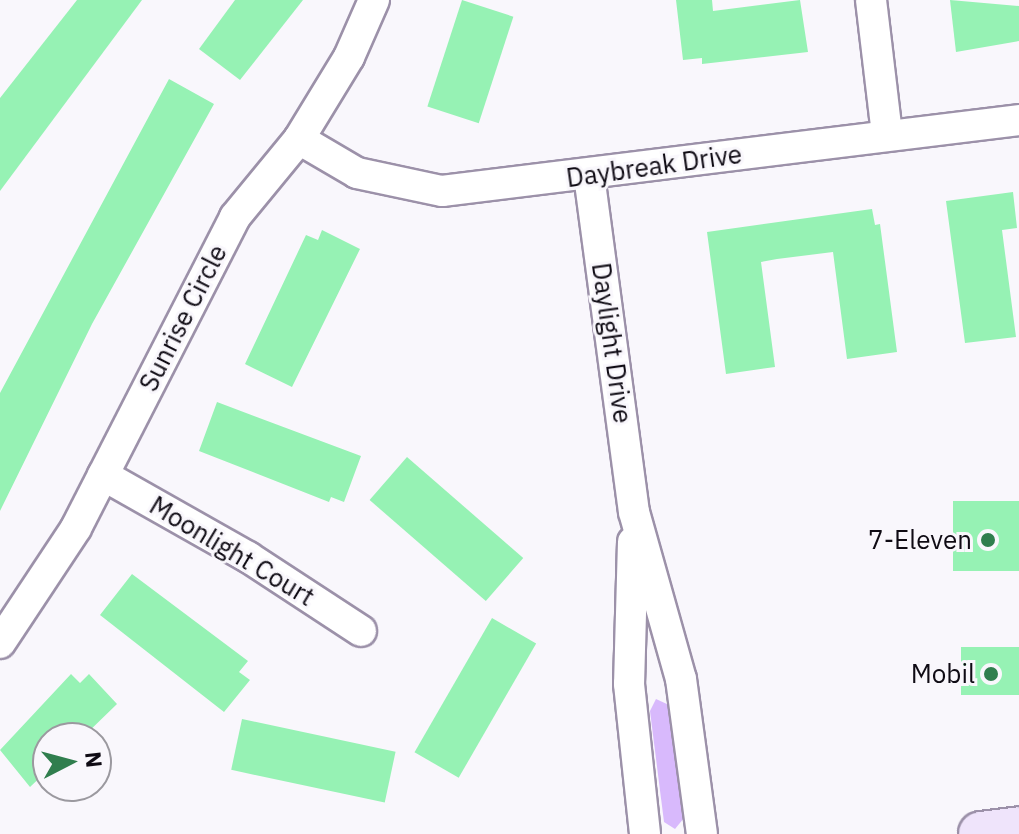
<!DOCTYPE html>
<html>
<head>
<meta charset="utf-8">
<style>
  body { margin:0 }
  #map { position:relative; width:1019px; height:834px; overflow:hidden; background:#f9f7fc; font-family:"IBM Plex Sans",sans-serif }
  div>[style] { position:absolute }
  .green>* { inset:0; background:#d8b9fc }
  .building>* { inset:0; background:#96f2b4; transform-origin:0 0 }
  .roads { filter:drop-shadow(2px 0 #9c91a9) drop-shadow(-2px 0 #9c91a9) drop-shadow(0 2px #9c91a9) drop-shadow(0 -2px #9c91a9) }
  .street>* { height:30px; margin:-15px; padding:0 15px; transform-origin:15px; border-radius:15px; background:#fff }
  .secondary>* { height:44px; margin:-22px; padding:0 22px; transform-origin:22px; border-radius:22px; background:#efe4fb }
  .dots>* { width:22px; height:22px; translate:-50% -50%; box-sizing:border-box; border:4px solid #f9f7fc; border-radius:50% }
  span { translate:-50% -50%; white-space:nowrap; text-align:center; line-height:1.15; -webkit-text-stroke:6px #f9f7fc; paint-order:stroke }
  .street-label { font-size:26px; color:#0f0b14 }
  .poi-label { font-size:26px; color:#0f0b14 }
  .right { translate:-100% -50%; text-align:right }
  .north { position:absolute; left:32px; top:722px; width:80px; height:80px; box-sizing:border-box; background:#f9f7fc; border:2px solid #9b999f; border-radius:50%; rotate:84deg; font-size:22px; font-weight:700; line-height:32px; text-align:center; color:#0f0b14 }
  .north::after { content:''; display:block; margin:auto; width:28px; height:36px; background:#307e4e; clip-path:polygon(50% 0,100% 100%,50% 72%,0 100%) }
</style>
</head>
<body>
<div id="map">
  <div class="green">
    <i style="clip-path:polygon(656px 699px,669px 705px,684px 818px,675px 829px,664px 822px,650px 711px)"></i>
  </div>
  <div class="building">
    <i style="clip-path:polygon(77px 0,142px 0,0 191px,0 98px)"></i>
    <i style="clip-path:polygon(235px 0,303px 0,240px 80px,199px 49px)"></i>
    <i style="left:462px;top:0;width:54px;height:112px;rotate:18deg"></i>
    <i style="clip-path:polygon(676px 0,712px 0,713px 11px,800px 0,808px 52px,702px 64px,702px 58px,683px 60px)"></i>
    <i style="clip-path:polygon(950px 0,1019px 6px,1019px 41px,956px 52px)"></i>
    <i style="clip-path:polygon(169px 79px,214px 104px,92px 324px,0 511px,0 393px)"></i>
    <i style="clip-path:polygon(1013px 192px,1017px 228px,1002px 230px,1016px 337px,965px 343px,946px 201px)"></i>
    <i style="clip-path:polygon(872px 209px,875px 225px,880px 224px,897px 352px,847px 359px,833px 252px,777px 259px,761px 262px,775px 367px,726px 374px,707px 232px)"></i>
    <i style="clip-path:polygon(322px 230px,360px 249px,292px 387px,245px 364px,306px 235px,318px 240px)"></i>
    <i style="clip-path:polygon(217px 402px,361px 456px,344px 502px,331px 497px,329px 502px,199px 451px)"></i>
    <i style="left:407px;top:457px;width:154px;height:57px;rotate:41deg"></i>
    <i style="left:1019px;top:501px;width:70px;height:66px;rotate:90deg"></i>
    <i style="clip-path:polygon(132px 574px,248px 661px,239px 672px,250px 680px,224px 712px,100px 615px)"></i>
    <i style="left:492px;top:618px;width:51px;height:155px;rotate:30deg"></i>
    <i style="left:1019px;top:647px;width:48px;height:58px;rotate:90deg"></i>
    <i style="clip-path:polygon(71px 674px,80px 683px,89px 674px,117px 704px,82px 738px,48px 738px,48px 770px,30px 787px,0 750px)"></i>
    <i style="left:242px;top:719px;width:157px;height:52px;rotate:12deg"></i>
  </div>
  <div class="roads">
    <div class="street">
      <i style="left:871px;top:0;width:135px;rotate:83.2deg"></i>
      <i style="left:299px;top:139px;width:67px;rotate:30.4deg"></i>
      <i style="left:357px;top:173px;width:87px;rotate:12deg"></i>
      <i style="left:442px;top:191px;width:581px;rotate:-7.01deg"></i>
      <i style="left:589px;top:175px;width:340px;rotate:82.4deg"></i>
      <i style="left:634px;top:512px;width:173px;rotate:74.3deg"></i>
      <i style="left:681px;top:679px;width:156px;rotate:82.3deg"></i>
      <i style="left:103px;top:475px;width:167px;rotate:29.5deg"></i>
      <i style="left:248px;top:557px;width:135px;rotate:33.2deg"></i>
      <i style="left:633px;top:542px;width:142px;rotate:91.6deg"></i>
      <i style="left:629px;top:684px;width:151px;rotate:83.9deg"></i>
      <i style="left:0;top:643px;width:138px;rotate:-56.5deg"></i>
      <i style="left:76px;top:528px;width:349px;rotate:-62.9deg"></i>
      <i style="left:235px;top:217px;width:101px;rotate:-50.6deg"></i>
      <i style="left:299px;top:139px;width:96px;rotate:-58.6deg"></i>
      <i style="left:349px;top:57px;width:62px;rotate:-66.3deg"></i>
    </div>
    <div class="secondary">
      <i style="left:981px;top:834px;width:38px;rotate:-7deg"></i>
    </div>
  </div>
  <div class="dots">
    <i style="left:988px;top:540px;background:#307e4e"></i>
    <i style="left:991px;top:674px;background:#307e4e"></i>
  </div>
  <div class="street-label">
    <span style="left:654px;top:166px;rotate:-8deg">Daybreak Drive</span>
    <span style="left:183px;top:318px;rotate:-63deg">Sunrise Circle</span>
    <span style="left:612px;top:343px;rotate:82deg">Daylight Drive</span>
    <span style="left:232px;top:551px;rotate:31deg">Moonlight Court</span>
  </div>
  <div class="poi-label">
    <span class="right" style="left:972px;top:540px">7-Eleven</span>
    <span class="right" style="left:975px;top:674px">Mobil</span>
  </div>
  <div class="north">N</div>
</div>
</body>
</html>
